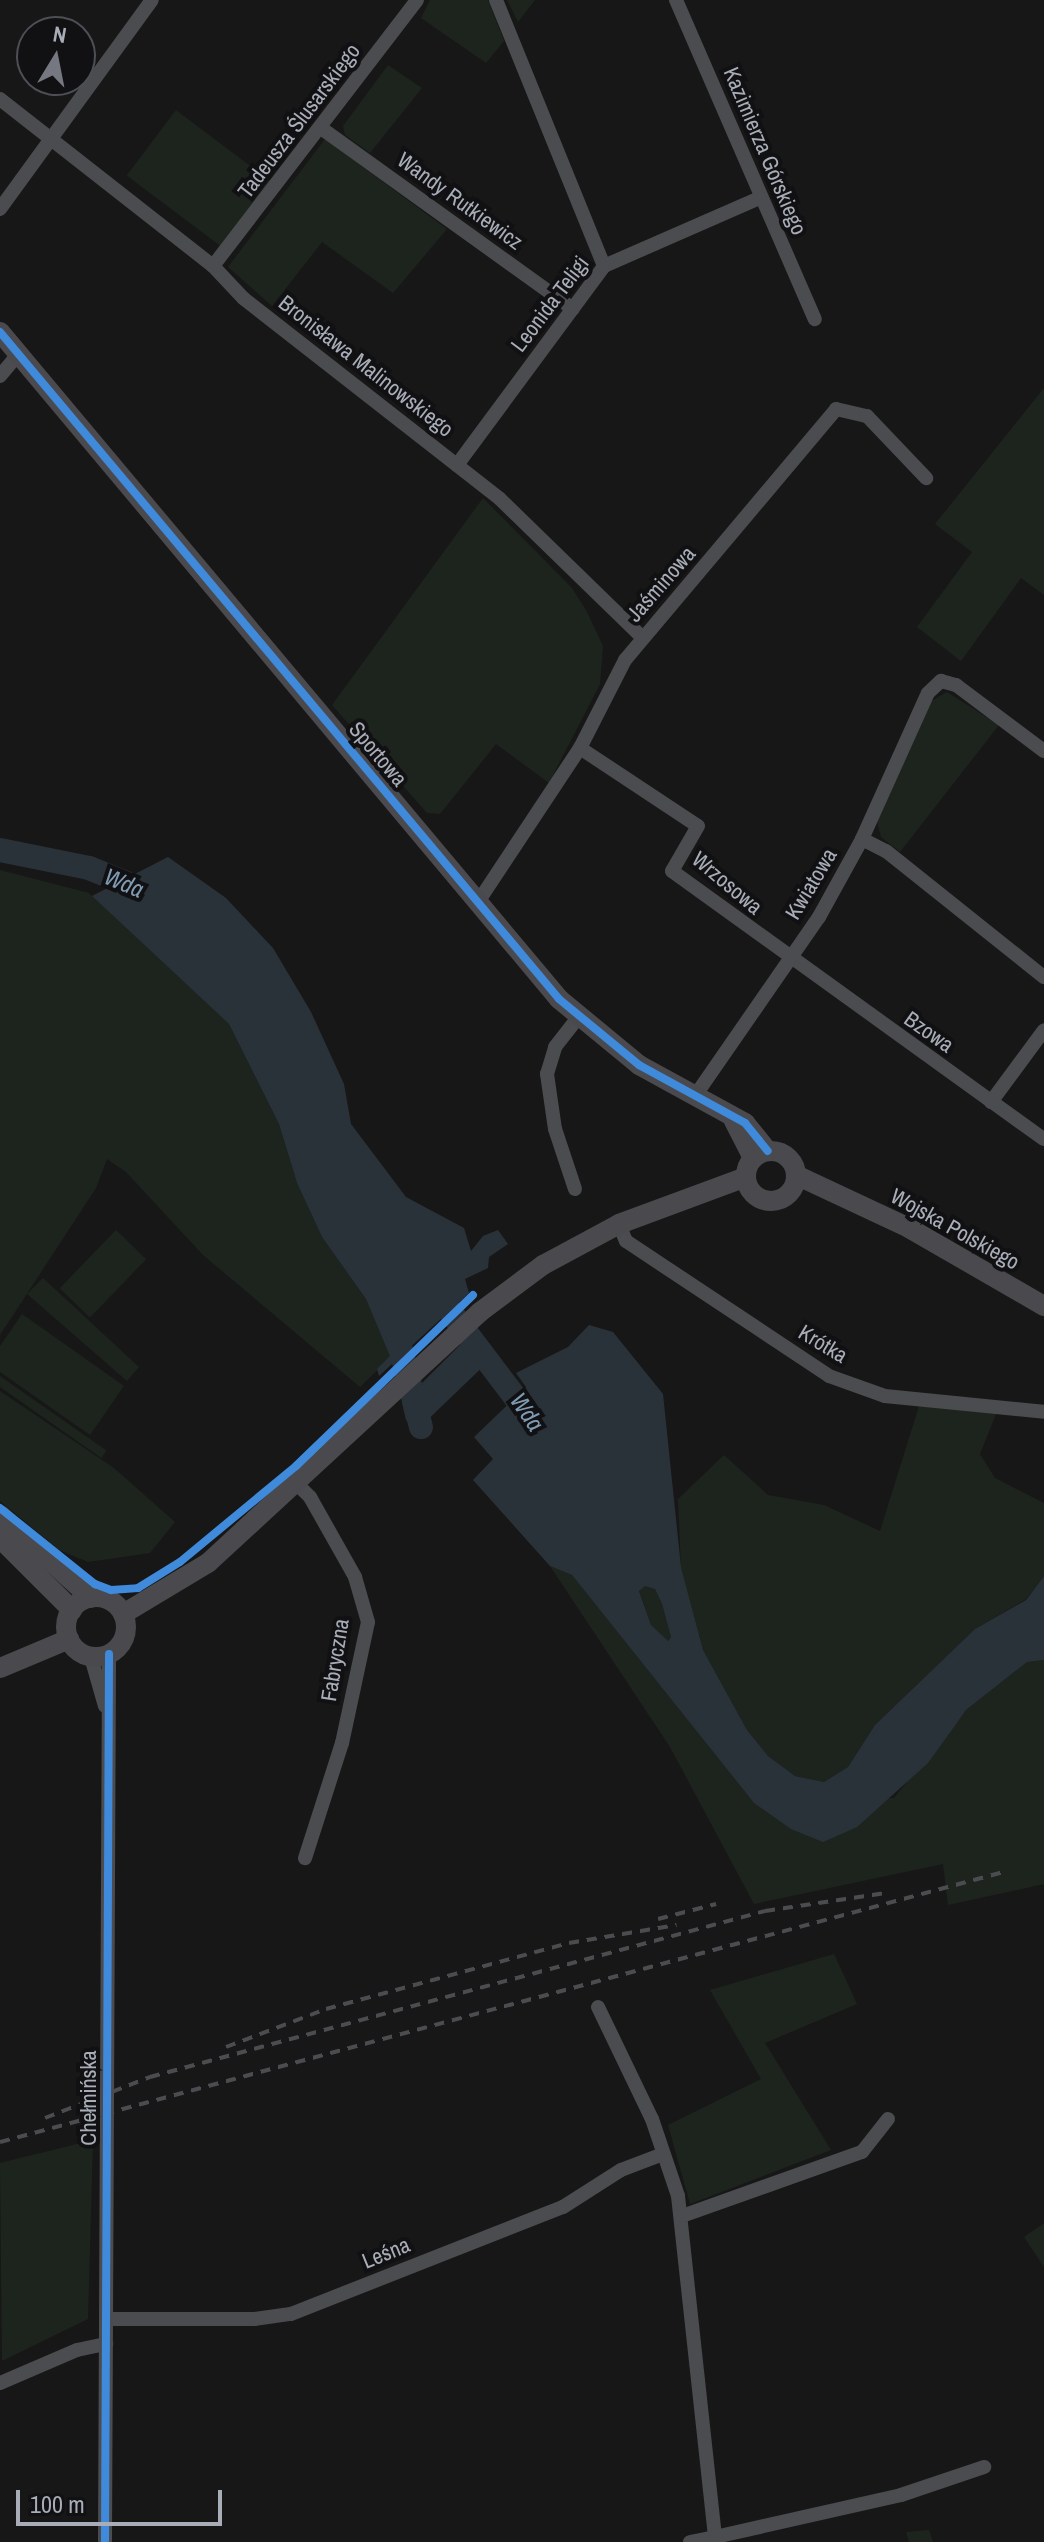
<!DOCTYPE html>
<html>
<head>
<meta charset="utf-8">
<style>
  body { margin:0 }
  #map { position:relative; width:1044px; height:2542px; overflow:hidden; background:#171717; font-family:"Archivo Narrow",sans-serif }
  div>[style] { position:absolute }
  .green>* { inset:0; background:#1d241e; transform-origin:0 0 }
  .water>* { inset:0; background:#2a3239 }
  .river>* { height:24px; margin:-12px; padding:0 12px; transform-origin:12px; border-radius:12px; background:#2a3239 }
  .street>* { height:14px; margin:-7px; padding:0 7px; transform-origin:7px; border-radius:7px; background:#4b4c50 }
  .secondary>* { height:20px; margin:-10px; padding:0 10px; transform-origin:10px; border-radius:10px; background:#4a4a4e }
  .secondary>.ring { margin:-10px; padding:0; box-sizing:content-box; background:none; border:20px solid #4a4a4e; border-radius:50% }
  .rail>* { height:4px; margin-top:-2px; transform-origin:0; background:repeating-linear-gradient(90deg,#4b4c4f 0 10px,transparent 0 18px) }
  .cycleway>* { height:8px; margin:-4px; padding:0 4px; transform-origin:4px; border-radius:4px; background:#408adc }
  span { translate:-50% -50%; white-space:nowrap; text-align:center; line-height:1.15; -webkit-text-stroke:8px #111113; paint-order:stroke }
  .street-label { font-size:22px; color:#a8adb8 }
  .water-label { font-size:24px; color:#7f9bb3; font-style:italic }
  .north { position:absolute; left:16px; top:16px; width:80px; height:80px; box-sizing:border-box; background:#111113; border:2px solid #4d4f55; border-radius:50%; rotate:10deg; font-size:22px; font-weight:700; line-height:32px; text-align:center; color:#a8adb8 }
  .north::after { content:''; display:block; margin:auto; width:28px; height:36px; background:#757880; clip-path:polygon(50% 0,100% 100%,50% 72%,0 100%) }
  .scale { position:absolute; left:16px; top:2490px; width:206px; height:36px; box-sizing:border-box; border:4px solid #a8adb8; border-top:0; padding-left:10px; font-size:24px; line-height:28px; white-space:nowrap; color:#a8adb8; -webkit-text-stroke:6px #111113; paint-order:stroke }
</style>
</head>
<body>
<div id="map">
  <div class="green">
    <i style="clip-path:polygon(430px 0,488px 0,504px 41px,486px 63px,421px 18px)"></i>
    <i style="clip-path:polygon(507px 0,535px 0,518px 22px)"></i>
    <i style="clip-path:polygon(388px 65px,422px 88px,370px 153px,345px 135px,343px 126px)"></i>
    <i style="left:176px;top:110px;width:119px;height:82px;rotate:37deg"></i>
    <i style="clip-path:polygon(325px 139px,447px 229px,393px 293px,322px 242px,272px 306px,228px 267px)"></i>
    <i style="clip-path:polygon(1044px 388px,1044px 595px,1021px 578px,961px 661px,917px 627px,972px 552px,935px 524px)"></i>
    <i style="clip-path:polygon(483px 498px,572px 588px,587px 612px,603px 646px,600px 684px,549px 783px,496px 744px,440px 814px,427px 813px,332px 705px)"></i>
    <i style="clip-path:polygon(947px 692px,999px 725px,900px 852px,881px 837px,877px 822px,931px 701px)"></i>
    <i style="clip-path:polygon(0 870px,89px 893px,229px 1024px,279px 1124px,297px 1183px,322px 1237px,366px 1299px,391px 1357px,360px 1387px,203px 1255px,126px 1172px,107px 1159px,96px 1188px,0 1335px)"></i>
    <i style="left:116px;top:1230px;width:42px;height:81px;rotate:44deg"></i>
    <i style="clip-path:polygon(43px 1278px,139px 1367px,127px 1381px,27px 1294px)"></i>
    <i style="clip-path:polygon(22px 1314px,124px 1386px,90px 1435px,0 1372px,0 1346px)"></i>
    <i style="left:0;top:1376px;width:130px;height:9px;rotate:35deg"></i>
    <i style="clip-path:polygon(0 1391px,114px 1468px,175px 1522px,150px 1553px,88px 1562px,59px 1550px,0 1501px)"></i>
    <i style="clip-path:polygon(919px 1406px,996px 1414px,980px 1454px,995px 1478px,1044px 1503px,1044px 1576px,1026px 1599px,975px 1629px,875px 1725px,848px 1767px,824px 1782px,795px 1776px,768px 1756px,747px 1730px,703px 1650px,681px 1567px,678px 1499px,724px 1455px,768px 1495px,824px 1505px,880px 1531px)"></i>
    <i style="clip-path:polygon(550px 1566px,572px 1575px,754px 1803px,894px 1798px,966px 1710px,1027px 1662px,1044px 1660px,1044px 1884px,948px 1905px,943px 1864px,754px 1904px,670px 1747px)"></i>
    <i style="clip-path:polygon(645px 1585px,655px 1589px,662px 1604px,671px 1637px,667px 1642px,651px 1625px,639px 1590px)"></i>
    <i style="clip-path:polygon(834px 1954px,857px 2004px,765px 2043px,831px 2150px,690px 2204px,668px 2125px,761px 2079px,710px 1990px)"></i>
    <i style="clip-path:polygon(93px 2140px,88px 2319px,2px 2361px,0 2163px)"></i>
    <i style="clip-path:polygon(1044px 2223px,1044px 2267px,1024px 2237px)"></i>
    <i style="clip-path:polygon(929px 2530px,933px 2542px,909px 2542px,906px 2532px)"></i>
  </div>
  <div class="water">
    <i style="clip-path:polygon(168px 857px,226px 898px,273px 948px,311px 1012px,344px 1084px,351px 1124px,406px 1197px,464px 1228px,471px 1251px,483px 1236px,498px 1230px,508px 1244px,489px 1257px,488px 1268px,465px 1279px,469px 1293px,379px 1376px,377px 1369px,390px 1356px,366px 1299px,322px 1237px,297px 1183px,279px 1124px,229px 1024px,92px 896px)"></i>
    <i style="clip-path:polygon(evenodd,589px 1325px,613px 1332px,663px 1394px,681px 1567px,703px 1650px,747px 1730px,768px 1756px,795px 1776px,824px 1782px,848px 1767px,875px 1725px,975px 1629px,1026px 1600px,1044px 1576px,1044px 1660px,1027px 1662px,966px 1710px,928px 1763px,857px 1827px,823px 1842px,791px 1829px,754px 1803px,572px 1575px,550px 1566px,473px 1480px,493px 1459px,474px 1437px,526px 1387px,516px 1373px,568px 1347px,589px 1325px,645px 1586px,655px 1589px,662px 1604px,671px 1637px,668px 1641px,651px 1625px,639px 1591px,645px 1586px)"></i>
    <i style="clip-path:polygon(473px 1332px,493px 1357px,417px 1430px,406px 1420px,402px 1403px)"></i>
  </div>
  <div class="river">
    <i style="left:0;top:850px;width:91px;rotate:11.4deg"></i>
    <i style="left:89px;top:868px;width:67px;rotate:22deg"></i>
    <i style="left:431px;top:1286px;width:171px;rotate:52.9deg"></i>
    <i style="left:401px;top:1326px;width:13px;rotate:103deg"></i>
    <i style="left:398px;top:1339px;width:91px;rotate:75.4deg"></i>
  </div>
  <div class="street">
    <i style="left:496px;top:0;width:287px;rotate:67.9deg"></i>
    <i style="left:676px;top:0;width:348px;rotate:66.5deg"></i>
    <i style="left:0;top:99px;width:271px;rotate:38.1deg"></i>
    <i style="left:213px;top:266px;width:44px;rotate:46.8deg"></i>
    <i style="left:243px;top:298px;width:326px;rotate:38deg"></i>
    <i style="left:500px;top:499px;width:199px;rotate:44.2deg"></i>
    <i style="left:321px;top:128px;width:310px;rotate:35.7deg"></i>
    <i style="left:0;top:209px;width:258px;rotate:-54deg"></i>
    <i style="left:213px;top:266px;width:335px;rotate:-52.5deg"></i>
    <i style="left:0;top:376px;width:30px;rotate:-50deg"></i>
    <i style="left:457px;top:465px;width:247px;rotate:-53.5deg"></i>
    <i style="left:604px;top:266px;width:170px;rotate:-23.6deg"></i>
    <i style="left:580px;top:748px;width:141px;rotate:33.5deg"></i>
    <i style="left:698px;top:826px;width:52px;rotate:120deg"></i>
    <i style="left:672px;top:871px;width:458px;rotate:35.8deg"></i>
    <i style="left:862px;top:839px;width:27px;rotate:27deg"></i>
    <i style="left:886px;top:851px;width:202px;rotate:38.6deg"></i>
    <i style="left:478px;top:902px;width:185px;rotate:-56.5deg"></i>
    <i style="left:580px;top:748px;width:99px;rotate:-62.9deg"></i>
    <i style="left:625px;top:660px;width:328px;rotate:-49.9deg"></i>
    <i style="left:836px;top:409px;width:32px;rotate:13deg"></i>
    <i style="left:867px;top:416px;width:86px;rotate:46.4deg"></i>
    <i style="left:695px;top:1096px;width:218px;rotate:-55.3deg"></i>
    <i style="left:819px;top:917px;width:89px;rotate:-61.1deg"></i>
    <i style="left:862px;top:839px;width:160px;rotate:-65.7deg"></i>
    <i style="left:928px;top:693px;width:18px;rotate:-43deg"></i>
    <i style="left:941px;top:681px;width:16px;rotate:15deg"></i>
    <i style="left:956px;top:685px;width:110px;rotate:36.9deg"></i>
    <i style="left:991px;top:1102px;width:89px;rotate:-53.6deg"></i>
    <i style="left:575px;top:1189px;width:63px;rotate:-108.4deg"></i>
    <i style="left:555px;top:1129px;width:56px;rotate:-98.3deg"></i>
    <i style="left:547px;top:1074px;width:28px;rotate:-73deg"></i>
    <i style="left:555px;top:1047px;width:37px;rotate:-52deg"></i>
    <i style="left:619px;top:1224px;width:18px;rotate:68deg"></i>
    <i style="left:626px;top:1241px;width:244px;rotate:33.6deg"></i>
    <i style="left:829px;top:1376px;width:59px;rotate:19.7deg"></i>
    <i style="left:885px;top:1396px;width:160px;rotate:5.7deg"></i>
    <i style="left:296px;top:1483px;width:20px;rotate:45deg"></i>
    <i style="left:310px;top:1497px;width:92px;rotate:60.6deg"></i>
    <i style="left:355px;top:1577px;width:47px;rotate:73.9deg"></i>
    <i style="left:368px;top:1622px;width:124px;rotate:102.1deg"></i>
    <i style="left:342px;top:1743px;width:121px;rotate:107.8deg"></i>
    <i style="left:91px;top:1657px;width:51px;rotate:74.1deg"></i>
    <i style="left:598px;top:2007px;width:124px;rotate:64.3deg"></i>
    <i style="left:652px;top:2119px;width:81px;rotate:71.3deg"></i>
    <i style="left:678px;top:2196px;width:343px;rotate:83.8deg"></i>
    <i style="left:715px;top:2537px;width:191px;rotate:-12.7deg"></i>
    <i style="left:901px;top:2495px;width:88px;rotate:-18.6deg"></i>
    <i style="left:682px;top:2216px;width:191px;rotate:-19.6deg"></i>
    <i style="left:862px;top:2152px;width:42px;rotate:-51.8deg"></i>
    <i style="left:106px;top:2319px;width:148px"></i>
    <i style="left:254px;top:2319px;width:37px;rotate:-8deg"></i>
    <i style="left:291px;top:2314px;width:292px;rotate:-21.5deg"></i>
    <i style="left:563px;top:2207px;width:69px;rotate:-32.5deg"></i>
    <i style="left:621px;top:2170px;width:45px;rotate:-20.9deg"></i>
    <i style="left:0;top:2383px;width:84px;rotate:-23.2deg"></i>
    <i style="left:77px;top:2350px;width:30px;rotate:-12deg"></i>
    <i style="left:105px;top:2542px;width:888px;rotate:-89.74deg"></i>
    <i style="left:690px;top:2542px;width:25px;rotate:-11deg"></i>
    <i style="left:715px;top:2537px;width:5px;rotate:79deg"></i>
  </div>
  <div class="secondary">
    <i style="left:0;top:332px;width:870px;rotate:50.03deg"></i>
    <i style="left:559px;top:999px;width:104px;rotate:39.5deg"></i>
    <i style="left:639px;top:1065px;width:121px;rotate:28.7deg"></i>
    <i style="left:745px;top:1123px;width:36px;rotate:51deg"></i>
    <i style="left:734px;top:1121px;width:42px;rotate:62.8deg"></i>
    <i class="ring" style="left:746px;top:1151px;width:30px;height:30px"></i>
    <i style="left:796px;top:1175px;width:125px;rotate:25.1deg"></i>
    <i style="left:909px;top:1228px;width:156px;rotate:30deg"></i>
    <i style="left:0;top:1515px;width:123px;rotate:42.4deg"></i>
    <i style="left:0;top:1538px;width:102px;rotate:45deg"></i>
    <i class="ring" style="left:66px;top:1597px;width:40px;height:40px"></i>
    <i style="left:123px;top:1614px;width:99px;rotate:-31deg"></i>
    <i style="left:208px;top:1563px;width:370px;rotate:-42.7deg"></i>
    <i style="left:480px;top:1312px;width:79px;rotate:-36.7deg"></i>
    <i style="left:543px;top:1265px;width:86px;rotate:-28.3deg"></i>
    <i style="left:619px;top:1224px;width:135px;rotate:-20.3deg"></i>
    <i style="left:0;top:1668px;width:75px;rotate:-22.8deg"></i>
  </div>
  <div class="rail">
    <i style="left:658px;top:1919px;width:60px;rotate:-14.5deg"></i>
    <i style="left:226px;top:2047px;width:107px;rotate:-20.8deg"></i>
    <i style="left:326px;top:2009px;width:252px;rotate:-15.2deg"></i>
    <i style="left:569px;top:1943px;width:109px;rotate:-9.5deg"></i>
    <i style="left:45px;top:2118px;width:113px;rotate:-21.3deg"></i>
    <i style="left:150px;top:2077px;width:637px;rotate:-15.11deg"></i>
    <i style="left:765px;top:1911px;width:122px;rotate:-8.5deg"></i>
    <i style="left:0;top:2142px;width:1043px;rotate:-15.06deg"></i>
  </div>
  <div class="cycleway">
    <i style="left:0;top:332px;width:870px;rotate:50.03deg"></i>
    <i style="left:559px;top:999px;width:104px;rotate:39.5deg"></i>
    <i style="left:639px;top:1065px;width:121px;rotate:28.7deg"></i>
    <i style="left:745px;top:1123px;width:36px;rotate:51deg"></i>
    <i style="left:0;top:1508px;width:122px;rotate:38.7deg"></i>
    <i style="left:95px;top:1584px;width:17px;rotate:21deg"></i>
    <i style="left:111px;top:1590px;width:27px;rotate:-4deg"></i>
    <i style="left:138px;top:1588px;width:49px;rotate:-31.8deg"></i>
    <i style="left:180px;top:1562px;width:151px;rotate:-39.6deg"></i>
    <i style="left:296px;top:1466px;width:246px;rotate:-44deg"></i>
    <i style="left:105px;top:2542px;width:888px;rotate:-89.74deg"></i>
  </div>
  <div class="street-label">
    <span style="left:299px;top:121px;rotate:-53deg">Tadeusza Ślusarskiego</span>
    <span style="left:765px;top:151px;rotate:67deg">Kazimierza Górskiego</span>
    <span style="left:460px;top:201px;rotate:36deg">Wandy Rutkiewicz</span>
    <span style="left:550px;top:304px;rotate:-53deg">Leonida Teligi</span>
    <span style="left:366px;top:366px;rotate:38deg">Bronisława Malinowskiego</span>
    <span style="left:661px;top:584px;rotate:-49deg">Jaśminowa</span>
    <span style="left:378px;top:754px;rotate:50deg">Sportowa</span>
    <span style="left:727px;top:883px;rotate:40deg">Wrzosowa</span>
    <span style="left:811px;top:884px;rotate:-59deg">Kwiatowa</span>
    <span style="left:929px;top:1032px;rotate:35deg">Bzowa</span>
    <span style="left:955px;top:1229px;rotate:29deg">Wojska Polskiego</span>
    <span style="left:823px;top:1344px;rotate:31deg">Krótka</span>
    <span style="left:335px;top:1660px;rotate:-81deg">Fabryczna</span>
    <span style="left:89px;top:2098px;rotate:-90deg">Chełmińska</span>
    <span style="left:386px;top:2253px;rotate:-22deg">Leśna</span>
  </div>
  <div class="water-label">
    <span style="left:124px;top:883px;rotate:23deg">Wda</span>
    <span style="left:527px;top:1412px;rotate:56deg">Wda</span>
  </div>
  <div class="north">N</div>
  <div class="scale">100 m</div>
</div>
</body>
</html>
